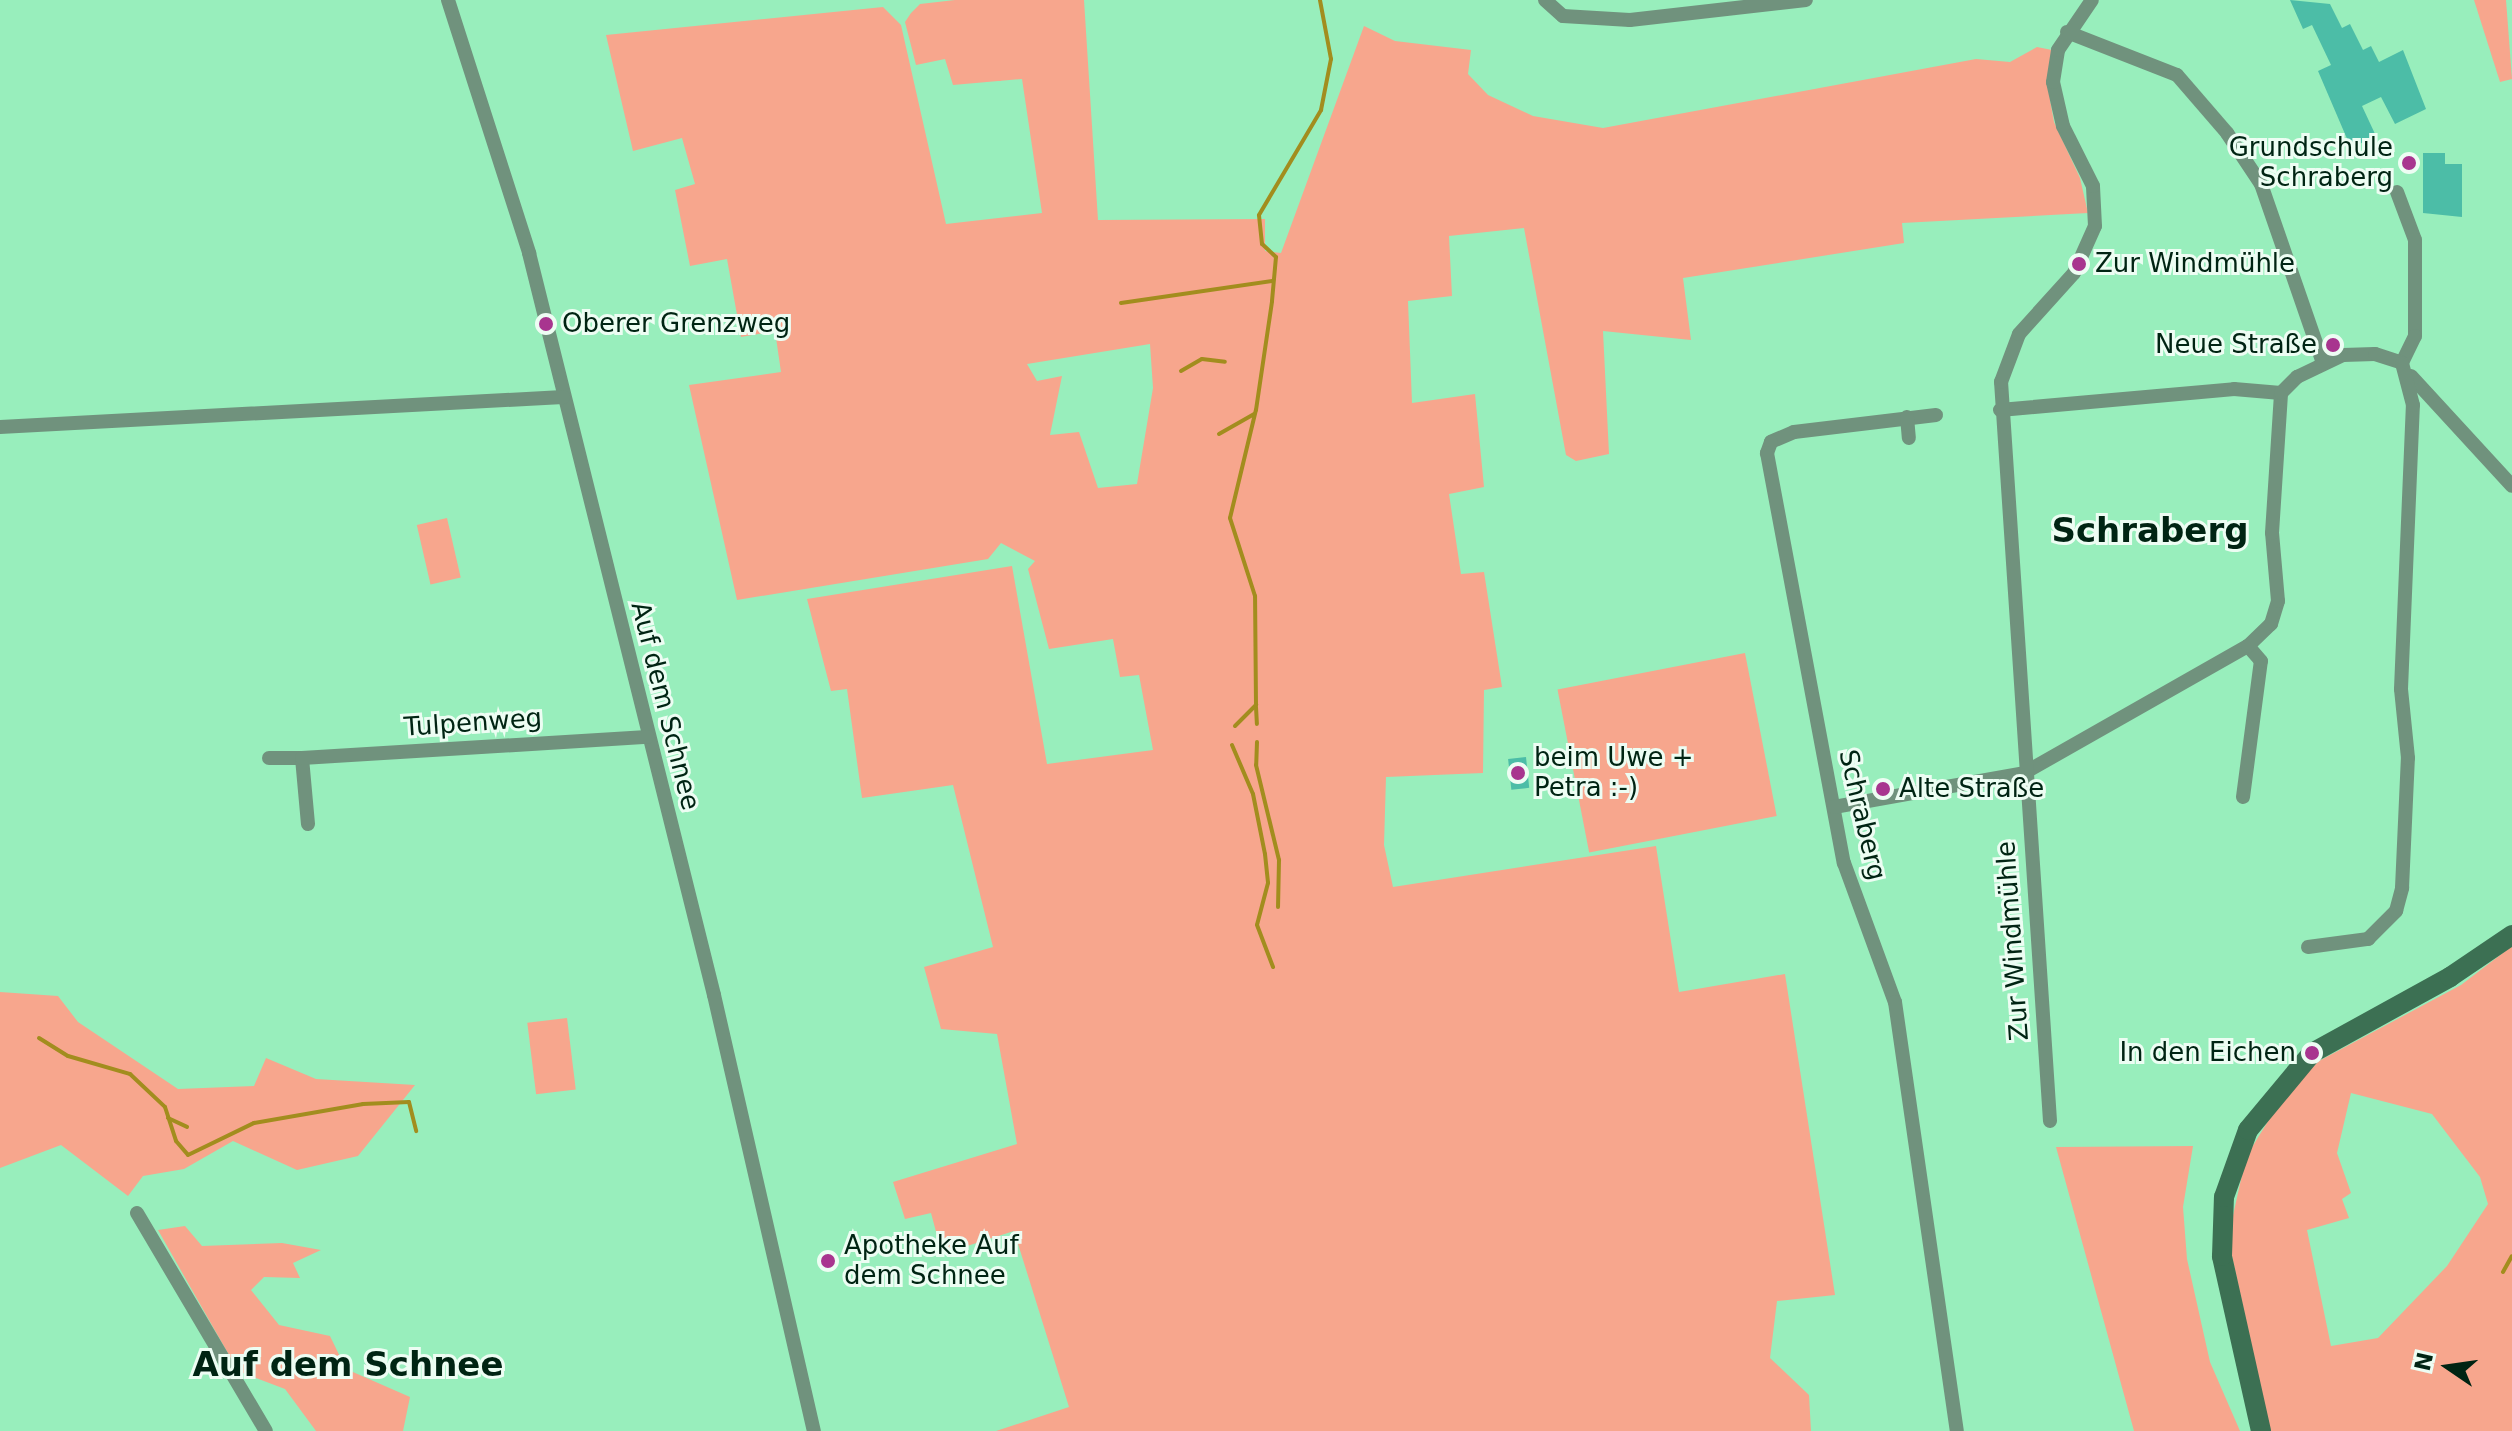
<!DOCTYPE html>
<html>
<head>
<meta charset="utf-8">
<style>
  body { margin:0 }
  #map { position:relative; width:2512px; height:1431px; overflow:hidden; background:#98eebc; font-family:"DejaVu Sans",sans-serif }
  div>[style] { position:absolute }
  .green>* { inset:0; background:#f7a68d; transform-origin:0 0 }
  .stream>* { height:4px; margin:-2px; padding:0 2px; transform-origin:2px; border-radius:2px; background:#a28d1e }
  .building>* { inset:0; background:#4cbda7; transform-origin:0 0 }
  .street>* { height:14px; margin:-7px; padding:0 7px; transform-origin:7px; border-radius:7px; background:#70927d }
  .secondary>* { height:20px; margin:-10px; padding:0 10px; transform-origin:10px; border-radius:10px; background:#3c7053 }
  .dots>* { width:22px; height:22px; translate:-50% -50%; box-sizing:border-box; border:4px solid #edfdf3; border-radius:50% }
  span { translate:-50% -50%; white-space:nowrap; text-align:center; line-height:1.15; -webkit-text-stroke:6px #edfdf3; paint-order:stroke }
  .poi-label { font-size:26px; color:#002413 }
  .right { translate:-100% -50%; text-align:right }
  .left { translate:0 -50%; text-align:left }
  .street-label { font-size:26px; color:#002413 }
  .district-label { font-size:34px; color:#002413; font-weight:700 }
  .north { position:absolute; left:2408px; top:1327px; width:80px; height:80px; -webkit-text-stroke:6px #edfdf3; paint-order:stroke; rotate:283deg; font-size:22px; font-weight:700; line-height:32px; text-align:center; color:#002413 }
  .north::after { content:''; display:block; margin:auto; width:28px; height:36px; background:#002413; clip-path:polygon(50% 0,100% 100%,50% 72%,0 100%) }
</style>
</head>
<body>
<div id="map">
  <div class="green">
    <i style="clip-path:polygon(evenodd,955px 0,1084px 0,1098px 220px,1265px 219px,1265px 251px,1281px 253px,1364px 26px,1395px 41px,1471px 50px,1468px 74px,1488px 95px,1533px 116px,1603px 128px,1976px 59px,2010px 62px,2037px 47px,2057px 51px,2050px 100px,2054px 122px,2080px 178px,2088px 213px,1902px 223px,1904px 243px,1683px 278px,1691px 340px,1603px 331px,1609px 454px,1576px 461px,1566px 455px,1524px 228px,1449px 236px,1452px 296px,1408px 301px,1412px 403px,1475px 394px,1484px 487px,1449px 494px,1461px 574px,1484px 572px,1502px 687px,1484px 690px,1483px 773px,1386px 777px,1384px 845px,1393px 887px,1656px 846px,1679px 992px,1785px 974px,1835px 1295px,1777px 1301px,1770px 1358px,1809px 1395px,1811px 1431px,996px 1431px,1069px 1407px,1014px 1231px,942px 1254px,931px 1213px,905px 1219px,893px 1182px,1017px 1144px,997px 1034px,941px 1029px,924px 967px,993px 947px,953px 785px,862px 798px,847px 689px,831px 691px,807px 599px,1012px 566px,1047px 764px,1153px 750px,1139px 675px,1120px 677px,1113px 639px,1049px 649px,1028px 569px,1035px 561px,1001px 543px,988px 559px,737px 600px,689px 385px,781px 372px,775px 331px,741px 337px,727px 259px,690px 266px,675px 190px,695px 184px,682px 138px,633px 151px,606px 35px,883px 7px,901px 25px,946px 224px,1042px 213px,1022px 79px,953px 85px,945px 59px,916px 65px,905px 22px,911px 13px,920px 4px,955px 0,1150px 344px,1153px 388px,1137px 484px,1098px 488px,1079px 432px,1050px 435px,1062px 376px,1037px 381px,1027px 364px,1150px 344px)"></i>
    <i style="clip-path:polygon(2474px 0,2506px 0,2512px 79px,2500px 82px)"></i>
    <i style="left:447px;top:518px;width:61px;height:31px;rotate:77deg"></i>
    <i style="left:1745px;top:653px;width:166px;height:191px;rotate:79deg"></i>
    <i style="clip-path:polygon(evenodd,2512px 946px,2512px 1431px,2270px 1431px,2228px 1238px,2246px 1157px,2286px 1092px,2319px 1061px,2461px 985px,2512px 946px,2351px 1093px,2432px 1114px,2480px 1177px,2488px 1204px,2447px 1266px,2378px 1338px,2331px 1346px,2307px 1230px,2349px 1218px,2342px 1199px,2351px 1193px,2337px 1153px,2351px 1093px)"></i>
    <i style="clip-path:polygon(0 992px,58px 996px,78px 1022px,178px 1089px,254px 1086px,266px 1058px,316px 1079px,415px 1085px,358px 1156px,297px 1170px,233px 1141px,184px 1169px,143px 1176px,128px 1196px,61px 1145px,0 1168px)"></i>
    <i style="left:567px;top:1018px;width:72px;height:40px;rotate:83deg"></i>
    <i style="clip-path:polygon(2193px 1146px,2183px 1207px,2187px 1259px,2210px 1362px,2240px 1431px,2134px 1431px,2056px 1147px)"></i>
    <i style="clip-path:polygon(185px 1226px,202px 1246px,282px 1243px,321px 1250px,293px 1263px,300px 1278px,264px 1277px,251px 1290px,279px 1325px,330px 1336px,346px 1369px,410px 1397px,403px 1431px,316px 1431px,285px 1389px,238px 1371px,158px 1230px)"></i>
  </div>
  <div class="stream">
    <i style="left:1121px;top:303px;width:153px;rotate:-8.3deg"></i>
    <i style="left:1181px;top:371px;width:24px;rotate:-30deg"></i>
    <i style="left:1202px;top:359px;width:23px;rotate:7deg"></i>
    <i style="left:1219px;top:434px;width:40px;rotate:-29.7deg"></i>
    <i style="left:1256px;top:707px;width:17px;rotate:87deg"></i>
    <i style="left:1235px;top:726px;width:30px;rotate:-45deg"></i>
    <i style="left:1256px;top:705px;width:109px;rotate:-90.5deg"></i>
    <i style="left:1255px;top:596px;width:82px;rotate:-107.8deg"></i>
    <i style="left:1230px;top:518px;width:111px;rotate:-76.5deg"></i>
    <i style="left:1256px;top:410px;width:110px;rotate:-81.6deg"></i>
    <i style="left:1272px;top:301px;width:44px;rotate:-84.8deg"></i>
    <i style="left:1276px;top:257px;width:19px;rotate:-137deg"></i>
    <i style="left:1262px;top:244px;width:29px;rotate:-96deg"></i>
    <i style="left:1259px;top:215px;width:122px;rotate:-59.4deg"></i>
    <i style="left:1321px;top:110px;width:52px;rotate:-78.9deg"></i>
    <i style="left:1331px;top:59px;width:60px;rotate:-100.6deg"></i>
    <i style="left:1257px;top:742px;width:23px;rotate:92deg"></i>
    <i style="left:1256px;top:765px;width:98px;rotate:76.4deg"></i>
    <i style="left:1279px;top:860px;width:47px;rotate:91.2deg"></i>
    <i style="left:1232px;top:745px;width:53px;rotate:66.8deg"></i>
    <i style="left:1253px;top:794px;width:61px;rotate:78.7deg"></i>
    <i style="left:1265px;top:854px;width:29px;rotate:84deg"></i>
    <i style="left:1268px;top:883px;width:43px;rotate:104.7deg"></i>
    <i style="left:1257px;top:925px;width:45px;rotate:69.1deg"></i>
    <i style="left:39px;top:1038px;width:34px;rotate:32deg"></i>
    <i style="left:68px;top:1056px;width:65px;rotate:16.2deg"></i>
    <i style="left:130px;top:1074px;width:48px;rotate:43.3deg"></i>
    <i style="left:165px;top:1107px;width:36px;rotate:72deg"></i>
    <i style="left:176px;top:1141px;width:18px;rotate:49deg"></i>
    <i style="left:188px;top:1155px;width:73px;rotate:-25.9deg"></i>
    <i style="left:254px;top:1123px;width:111px;rotate:-9.9deg"></i>
    <i style="left:363px;top:1104px;width:46px;rotate:-2.5deg"></i>
    <i style="left:409px;top:1102px;width:30px;rotate:76deg"></i>
    <i style="left:168px;top:1118px;width:21px;rotate:25deg"></i>
    <i style="left:2503px;top:1272px;width:18px;rotate:-61deg"></i>
  </div>
  <div class="building">
    <i style="clip-path:polygon(2290px 0,2330px 4px,2342px 28px,2350px 24px,2363px 50px,2371px 46px,2379px 62px,2403px 50px,2426px 109px,2395px 124px,2381px 97px,2362px 106px,2376px 136px,2351px 148px,2318px 71px,2331px 65px,2312px 25px,2303px 29px)"></i>
    <i style="clip-path:polygon(2423px 153px,2445px 153px,2445px 164px,2462px 164px,2462px 217px,2423px 213px)"></i>
    <i style="left:1526px;top:757px;width:31px;height:18px;rotate:84deg"></i>
  </div>
  <div class="street">
    <i style="left:448px;top:0;width:266px;rotate:72.2deg"></i>
    <i style="left:529px;top:253px;width:765px;rotate:76deg"></i>
    <i style="left:714px;top:995px;width:447px;rotate:77.1deg"></i>
    <i style="left:1545px;top:0;width:24px;rotate:42deg"></i>
    <i style="left:1563px;top:16px;width:67px;rotate:3.4deg"></i>
    <i style="left:1630px;top:20px;width:177px;rotate:-6.5deg"></i>
    <i style="left:2067px;top:32px;width:118px;rotate:21.4deg"></i>
    <i style="left:2177px;top:75px;width:77px;rotate:49.2deg"></i>
    <i style="left:2227px;top:133px;width:61px;rotate:56.3deg"></i>
    <i style="left:2261px;top:184px;width:189px;rotate:70.9deg"></i>
    <i style="left:2397px;top:192px;width:51px;rotate:69.4deg"></i>
    <i style="left:2415px;top:240px;width:96px;rotate:90deg"></i>
    <i style="left:2415px;top:336px;width:30px;rotate:116deg"></i>
    <i style="left:2411px;top:376px;width:149px;rotate:47.4deg"></i>
    <i style="left:2000px;top:410px;width:235px;rotate:-5.1deg"></i>
    <i style="left:2234px;top:389px;width:47px;rotate:4.9deg"></i>
    <i style="left:1936px;top:415px;width:143px;rotate:173.2deg"></i>
    <i style="left:1794px;top:432px;width:25px;rotate:157deg"></i>
    <i style="left:1771px;top:442px;width:12px;rotate:110deg"></i>
    <i style="left:1767px;top:453px;width:417px;rotate:79.4deg"></i>
    <i style="left:1844px;top:863px;width:148px;rotate:69.9deg"></i>
    <i style="left:1895px;top:1002px;width:433px;rotate:81.8deg"></i>
    <i style="left:1907px;top:417px;width:21px;rotate:85deg"></i>
    <i style="left:0;top:427px;width:564px;rotate:-3.05deg"></i>
    <i style="left:269px;top:758px;width:33px"></i>
    <i style="left:2243px;top:797px;width:137px;rotate:-82.5deg"></i>
    <i style="left:2261px;top:661px;width:20px;rotate:-131deg"></i>
    <i style="left:1834px;top:807px;width:193px;rotate:-10.1deg"></i>
    <i style="left:2024px;top:773px;width:257px;rotate:-29.6deg"></i>
    <i style="left:2248px;top:646px;width:32px;rotate:-44deg"></i>
    <i style="left:2271px;top:624px;width:24px;rotate:-73deg"></i>
    <i style="left:2278px;top:601px;width:68px;rotate:-95deg"></i>
    <i style="left:2272px;top:533px;width:140px;rotate:-86.3deg"></i>
    <i style="left:2281px;top:393px;width:23px;rotate:-45deg"></i>
    <i style="left:2297px;top:377px;width:51px;rotate:-25.6deg"></i>
    <i style="left:2343px;top:355px;width:32px;rotate:-2deg"></i>
    <i style="left:2375px;top:354px;width:28px;rotate:18deg"></i>
    <i style="left:308px;top:824px;width:66px;rotate:-95.2deg"></i>
    <i style="left:302px;top:758px;width:346px;rotate:-3.5deg"></i>
    <i style="left:2308px;top:947px;width:61px;rotate:-7.6deg"></i>
    <i style="left:2368px;top:939px;width:40px;rotate:-45deg"></i>
    <i style="left:2396px;top:911px;width:24px;rotate:-75deg"></i>
    <i style="left:2402px;top:888px;width:130px;rotate:-87.4deg"></i>
    <i style="left:2408px;top:758px;width:69px;rotate:-95.8deg"></i>
    <i style="left:2401px;top:689px;width:284px;rotate:-87.6deg"></i>
    <i style="left:2413px;top:405px;width:43px;rotate:-104.7deg"></i>
    <i style="left:2050px;top:1121px;width:741px;rotate:-93.79deg"></i>
    <i style="left:2001px;top:382px;width:51px;rotate:-69.4deg"></i>
    <i style="left:2019px;top:334px;width:82px;rotate:-48deg"></i>
    <i style="left:2074px;top:273px;width:51px;rotate:-65.9deg"></i>
    <i style="left:2095px;top:226px;width:40px;rotate:-92.9deg"></i>
    <i style="left:2093px;top:186px;width:67px;rotate:-116.6deg"></i>
    <i style="left:2063px;top:126px;width:45px;rotate:-102.8deg"></i>
    <i style="left:2053px;top:82px;width:32px;rotate:-81deg"></i>
    <i style="left:2058px;top:50px;width:60px;rotate:-55.8deg"></i>
    <i style="left:137px;top:1213px;width:253px;rotate:59.4deg"></i>
  </div>
  <div class="secondary">
    <i style="left:2261px;top:1431px;width:179px;rotate:-102.6deg"></i>
    <i style="left:2222px;top:1256px;width:59px;rotate:-88.1deg"></i>
    <i style="left:2224px;top:1197px;width:71px;rotate:-70.3deg"></i>
    <i style="left:2248px;top:1130px;width:100px;rotate:-50.3deg"></i>
    <i style="left:2312px;top:1053px;width:158px;rotate:-28.8deg"></i>
    <i style="left:2450px;top:977px;width:75px;rotate:-34.1deg"></i>
  </div>
  <div class="dots">
    <i style="left:2409px;top:163px;background:#a8358f"></i>
    <i style="left:2079px;top:264px;background:#a8358f"></i>
    <i style="left:546px;top:324px;background:#a8358f"></i>
    <i style="left:2333px;top:345px;background:#a8358f"></i>
    <i style="left:1518px;top:773px;background:#a8358f"></i>
    <i style="left:1883px;top:789px;background:#a8358f"></i>
    <i style="left:2312px;top:1053px;background:#a8358f"></i>
    <i style="left:828px;top:1261px;background:#a8358f"></i>
  </div>
  <div class="poi-label">
    <span class="right" style="left:2393px;top:163px">Grundschule<br>Schraberg</span>
    <span class="left" style="left:2095px;top:264px">Zur Windmühle</span>
    <span class="left" style="left:562px;top:324px">Oberer Grenzweg</span>
    <span class="right" style="left:2317px;top:345px">Neue Straße</span>
    <span class="left" style="left:1534px;top:773px">beim Uwe +<br>Petra :-)</span>
    <span class="left" style="left:1899px;top:789px">Alte Straße</span>
    <span class="right" style="left:2296px;top:1053px">In den Eichen</span>
    <span class="left" style="left:844px;top:1261px">Apotheke Auf<br>dem Schnee</span>
  </div>
  <div class="street-label">
    <span style="left:665px;top:706px;rotate:76deg">Auf dem Schnee</span>
    <span style="left:473px;top:723px;rotate:-4deg">Tulpenweg</span>
    <span style="left:1862px;top:815px;rotate:77deg">Schraberg</span>
    <span style="left:2013px;top:941px;rotate:-94deg">Zur Windmühle</span>
  </div>
  <div class="district-label">
    <span style="left:2150px;top:531px">Schraberg</span>
    <span style="left:348px;top:1365px">Auf dem Schnee</span>
  </div>
  <div class="north">N</div>
</div>
</body>
</html>
